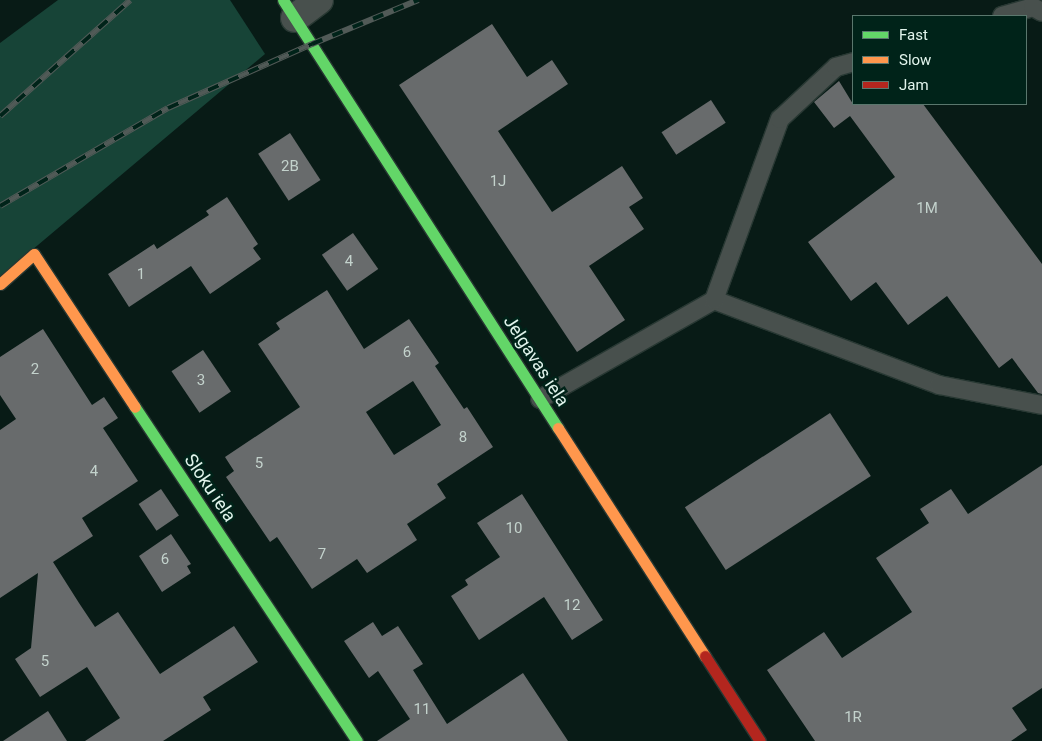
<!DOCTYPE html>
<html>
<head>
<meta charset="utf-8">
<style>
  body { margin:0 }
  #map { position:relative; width:1042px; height:741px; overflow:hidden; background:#081b16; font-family:Roboto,sans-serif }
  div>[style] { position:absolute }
  .green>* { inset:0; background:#174437 }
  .building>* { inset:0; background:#686b6c; transform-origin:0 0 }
  .roads { filter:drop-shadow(1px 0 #283833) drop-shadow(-1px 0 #283833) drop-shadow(0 1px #283833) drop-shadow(0 -1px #283833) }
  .lane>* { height:18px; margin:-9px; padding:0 9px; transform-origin:9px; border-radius:9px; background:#48504d }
  .street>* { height:28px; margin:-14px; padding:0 14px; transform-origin:14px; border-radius:14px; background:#48504d }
  .fast>* { height:11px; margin:-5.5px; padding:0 5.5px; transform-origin:5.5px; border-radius:5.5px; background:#63d668 }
  .slow>* { height:11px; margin:-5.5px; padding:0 5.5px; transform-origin:5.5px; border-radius:5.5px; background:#ff974d }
  .jam>* { height:11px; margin:-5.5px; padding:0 5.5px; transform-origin:5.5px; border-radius:5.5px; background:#b3261e }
  .rail>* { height:5.5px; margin-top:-2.75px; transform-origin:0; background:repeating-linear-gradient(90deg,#002319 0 11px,#515a57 0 22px); box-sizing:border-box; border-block:1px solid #515a57 }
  span { translate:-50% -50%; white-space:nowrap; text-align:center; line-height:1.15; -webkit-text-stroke:5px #002319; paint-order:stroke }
  .number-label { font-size:15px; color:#c3d2cc }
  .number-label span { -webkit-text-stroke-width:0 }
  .street-label { font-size:18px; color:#e1f4ec }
  .legend { position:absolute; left:852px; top:15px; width:175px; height:90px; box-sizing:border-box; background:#002319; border:1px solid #5a776d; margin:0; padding:6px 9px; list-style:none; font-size:15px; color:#e1f4ec }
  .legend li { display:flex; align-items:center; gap:10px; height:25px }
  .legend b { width:25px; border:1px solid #5a776d }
</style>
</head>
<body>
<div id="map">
  <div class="green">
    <i style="clip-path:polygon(58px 0,230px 0,265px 54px,0 277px,0 43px)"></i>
  </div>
  <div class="building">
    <i style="clip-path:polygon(492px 24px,527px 77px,552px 60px,568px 84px,498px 131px,552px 212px,622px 166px,643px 198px,629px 207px,644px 229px,589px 266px,625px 320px,577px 352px,399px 85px)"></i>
    <i style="clip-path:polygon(839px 81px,853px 104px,923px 104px,1042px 264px,1042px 394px,1038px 393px,1012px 358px,999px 368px,947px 296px,908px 325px,876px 282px,851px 301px,808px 242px,895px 177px,850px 116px,834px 128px,814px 102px)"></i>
    <i style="left:711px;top:100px;width:27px;height:59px;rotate:57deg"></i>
    <i style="left:290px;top:133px;width:56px;height:38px;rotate:57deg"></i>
    <i style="clip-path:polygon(227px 197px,258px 244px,253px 248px,261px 259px,210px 294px,191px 266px,129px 307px,108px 274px,154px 244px,157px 249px,209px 215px,206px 211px)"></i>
    <i style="left:353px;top:233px;width:44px;height:38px;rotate:55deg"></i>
    <i style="clip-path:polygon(evenodd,327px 290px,364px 349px,409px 319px,439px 363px,435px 366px,464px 409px,467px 407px,493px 447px,437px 484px,446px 498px,407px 524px,417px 540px,367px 573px,357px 559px,312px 589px,277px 537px,270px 542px,226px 477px,234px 471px,225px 457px,300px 407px,258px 344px,280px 329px,276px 323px,327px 290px,413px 381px,441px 425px,394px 455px,366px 412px,413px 381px)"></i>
    <i style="clip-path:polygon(43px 329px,92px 405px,104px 397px,118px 418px,103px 428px,138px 481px,82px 518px,93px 536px,53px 562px,79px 603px,95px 627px,118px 612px,160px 674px,234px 626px,258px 662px,203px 697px,211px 710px,163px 741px,85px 741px,120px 718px,87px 667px,40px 697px,15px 659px,31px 648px,38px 573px,0 598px,0 430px,16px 419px,0 395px,0 357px)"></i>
    <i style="left:203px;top:350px;width:50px;height:38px;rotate:56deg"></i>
    <i style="left:830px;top:413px;width:75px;height:173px;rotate:57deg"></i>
    <i style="clip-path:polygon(1042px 465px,1042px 688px,1012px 708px,1027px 730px,1011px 741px,815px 741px,767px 670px,824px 632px,842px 658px,912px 612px,876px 558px,929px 523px,920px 509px,951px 489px,968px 514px)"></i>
    <i style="left:161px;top:489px;width:32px;height:27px;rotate:56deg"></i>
    <i style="clip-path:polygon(522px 494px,603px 620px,572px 640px,544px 597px,479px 640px,451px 596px,468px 585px,465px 580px,500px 557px,477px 523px)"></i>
    <i style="clip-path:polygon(171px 534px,191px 564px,187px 566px,191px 573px,162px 592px,139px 556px)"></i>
    <i style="clip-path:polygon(373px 622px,382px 636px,398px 626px,423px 664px,413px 670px,447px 724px,523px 673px,568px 741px,377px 741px,410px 719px,378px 671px,369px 678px,344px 641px)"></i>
    <i style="clip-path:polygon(48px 711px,67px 741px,3px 741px)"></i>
  </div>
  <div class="roads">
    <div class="lane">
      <i style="left:1002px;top:16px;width:32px;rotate:-16deg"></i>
      <i style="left:1033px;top:7px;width:10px;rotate:29deg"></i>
      <i style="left:714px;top:300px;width:241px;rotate:20.7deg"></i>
      <i style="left:939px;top:385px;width:105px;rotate:11deg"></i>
      <i style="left:540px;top:399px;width:200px;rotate:-29.6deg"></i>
      <i style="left:714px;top:300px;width:193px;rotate:-70deg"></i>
      <i style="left:780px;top:119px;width:76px;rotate:-42.9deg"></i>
      <i style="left:836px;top:67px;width:18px;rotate:-16deg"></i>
    </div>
    <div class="street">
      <i style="left:295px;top:18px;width:30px;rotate:-37deg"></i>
    </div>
    <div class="fast">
      <i style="left:283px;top:0;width:509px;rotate:57.28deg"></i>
      <i style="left:135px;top:407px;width:401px;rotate:56.4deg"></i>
    </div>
    <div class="slow">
      <i style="left:0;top:284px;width:45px;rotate:-41.4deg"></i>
      <i style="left:34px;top:254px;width:183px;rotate:56.6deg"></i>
      <i style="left:558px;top:428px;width:271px;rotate:57.2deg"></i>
    </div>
    <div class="jam">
      <i style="left:705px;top:656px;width:101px;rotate:57.1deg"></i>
    </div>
  </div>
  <div class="rail">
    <i style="left:0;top:116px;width:174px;rotate:-41.7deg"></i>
    <i style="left:0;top:206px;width:194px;rotate:-30.3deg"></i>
    <i style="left:168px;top:108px;width:158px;rotate:-24deg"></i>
    <i style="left:312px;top:44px;width:115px;rotate:-22.5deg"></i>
  </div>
  <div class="number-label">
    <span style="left:290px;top:167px">2B</span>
    <span style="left:498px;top:182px">1J</span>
    <span style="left:927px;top:209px">1M</span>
    <span style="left:349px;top:262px">4</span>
    <span style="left:141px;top:275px">1</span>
    <span style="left:407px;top:353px">6</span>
    <span style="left:35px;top:370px">2</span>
    <span style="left:201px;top:381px">3</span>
    <span style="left:463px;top:438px">8</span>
    <span style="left:259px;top:464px">5</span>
    <span style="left:94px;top:472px">4</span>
    <span style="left:514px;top:529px">10</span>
    <span style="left:322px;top:555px">7</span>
    <span style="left:165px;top:560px">6</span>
    <span style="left:572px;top:606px">12</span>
    <span style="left:45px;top:662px">5</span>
    <span style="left:422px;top:710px">11</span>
    <span style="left:853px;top:718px">1R</span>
  </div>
  <div class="street-label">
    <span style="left:536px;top:361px;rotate:57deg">Jelgavas iela</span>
    <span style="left:210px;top:488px;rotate:56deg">Sloku iela</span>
  </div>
  <ul class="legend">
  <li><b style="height:6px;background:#63d668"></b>Fast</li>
  <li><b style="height:6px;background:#ff974d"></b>Slow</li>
  <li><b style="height:6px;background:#b3261e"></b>Jam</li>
  </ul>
</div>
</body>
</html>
